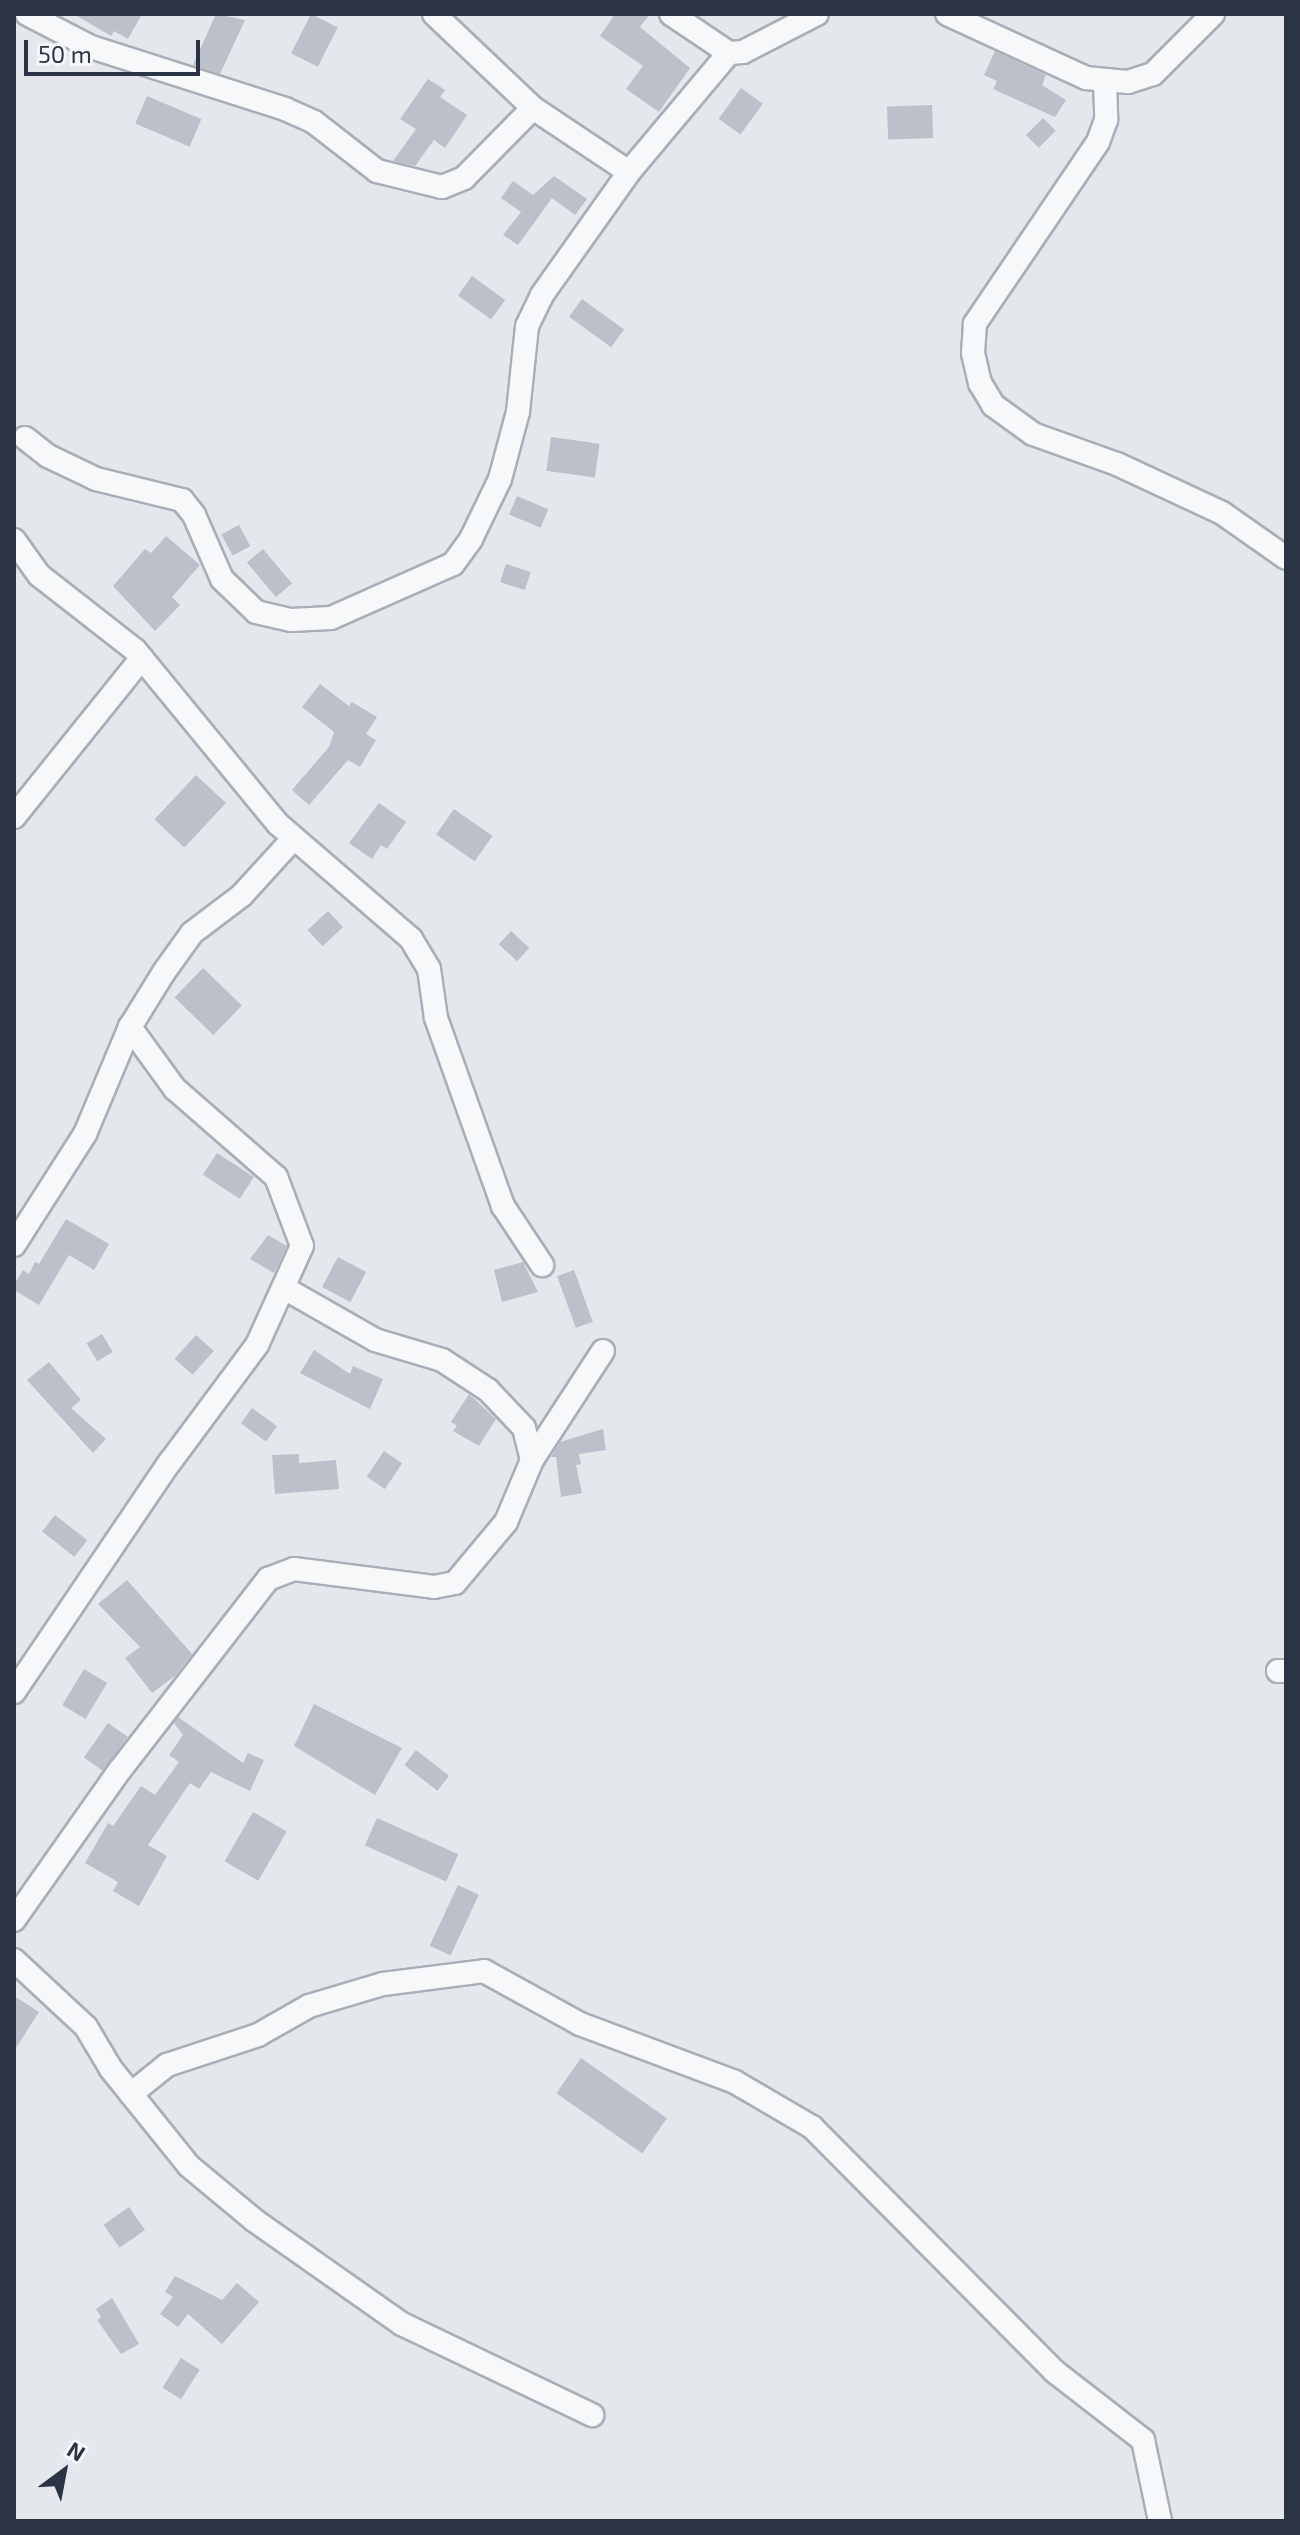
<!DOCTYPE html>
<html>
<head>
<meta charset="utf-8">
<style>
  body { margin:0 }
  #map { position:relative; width:1300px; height:2535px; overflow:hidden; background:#e4e7ec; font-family:"Exo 2",sans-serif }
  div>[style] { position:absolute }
  .building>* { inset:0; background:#bbc0ca; transform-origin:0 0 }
  .roads { filter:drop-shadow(2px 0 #a9aeb7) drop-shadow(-2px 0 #a9aeb7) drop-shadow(0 2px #a9aeb7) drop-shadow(0 -2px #a9aeb7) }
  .street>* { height:22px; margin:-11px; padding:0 11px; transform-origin:11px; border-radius:11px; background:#f7f8fa }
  span { translate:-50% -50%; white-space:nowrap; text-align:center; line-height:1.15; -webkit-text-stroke:6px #f4f6f9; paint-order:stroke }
  .frame { position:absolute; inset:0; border:16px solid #2b3445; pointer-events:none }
  .north { position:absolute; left:24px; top:2431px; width:80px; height:80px; -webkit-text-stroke:6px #f4f6f9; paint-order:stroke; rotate:32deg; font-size:22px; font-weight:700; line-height:32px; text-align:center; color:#2b3445 }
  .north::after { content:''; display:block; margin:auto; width:28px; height:36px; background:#2b3445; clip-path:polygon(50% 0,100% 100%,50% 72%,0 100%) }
  .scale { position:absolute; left:24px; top:40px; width:176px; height:36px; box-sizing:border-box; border:4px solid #2b3445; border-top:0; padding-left:10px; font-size:24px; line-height:28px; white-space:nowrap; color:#2b3445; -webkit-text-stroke:6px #f4f6f9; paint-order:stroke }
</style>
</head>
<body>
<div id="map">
  <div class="building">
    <i style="clip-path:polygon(74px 14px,142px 14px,128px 39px,114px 31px,111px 36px)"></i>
    <i style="clip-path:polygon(216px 14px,245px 20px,220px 74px,193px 65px)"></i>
    <i style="left:311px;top:14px;width:30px;height:44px;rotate:27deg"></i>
    <i style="clip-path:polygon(615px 14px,650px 14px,640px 27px,690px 68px,659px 112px,626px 89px,643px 66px,600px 36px)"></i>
    <i style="clip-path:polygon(995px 51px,1046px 75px,1042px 85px,1066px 100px,1055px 117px,993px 89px,997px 81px,984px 75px)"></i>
    <i style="clip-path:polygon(428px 79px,445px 90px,440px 97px,467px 115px,445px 148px,434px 140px,415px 166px,393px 161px,416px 129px,400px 119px)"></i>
    <i style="left:741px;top:88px;width:27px;height:38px;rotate:36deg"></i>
    <i style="left:147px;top:96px;width:59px;height:30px;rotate:23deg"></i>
    <i style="left:932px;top:105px;width:33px;height:45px;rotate:88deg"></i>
    <i style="left:1043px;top:118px;width:18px;height:24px;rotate:45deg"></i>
    <i style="clip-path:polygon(554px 176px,587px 199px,575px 215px,552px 198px,518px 245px,503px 235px,521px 212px,501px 198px,513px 181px,533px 195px)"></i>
    <i style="left:472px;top:276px;width:41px;height:24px;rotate:36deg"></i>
    <i style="left:582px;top:299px;width:52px;height:22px;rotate:36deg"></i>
    <i style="left:551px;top:437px;width:49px;height:34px;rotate:8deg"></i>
    <i style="left:517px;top:496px;width:34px;height:20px;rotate:23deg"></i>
    <i style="left:239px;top:525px;width:24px;height:20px;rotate:62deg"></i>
    <i style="clip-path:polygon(166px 536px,200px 565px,172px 597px,180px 605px,155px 631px,113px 586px,145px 549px,151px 553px)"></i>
    <i style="left:263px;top:549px;width:45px;height:21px;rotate:50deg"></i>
    <i style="left:506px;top:564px;width:26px;height:19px;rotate:18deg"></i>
    <i style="clip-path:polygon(320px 684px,349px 706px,352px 702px,377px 717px,366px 734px,376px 740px,360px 767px,348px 760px,309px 805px,292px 790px,329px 747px,334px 732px,302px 707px)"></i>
    <i style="left:196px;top:775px;width:41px;height:61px;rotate:43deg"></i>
    <i style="clip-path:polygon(379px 803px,406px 822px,387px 849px,381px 845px,372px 859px,349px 843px)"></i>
    <i style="left:454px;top:809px;width:47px;height:31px;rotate:35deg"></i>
    <i style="left:328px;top:911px;width:22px;height:28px;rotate:47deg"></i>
    <i style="left:511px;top:931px;width:25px;height:18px;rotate:43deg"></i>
    <i style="left:203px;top:968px;width:54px;height:41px;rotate:44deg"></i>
    <i style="left:217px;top:1153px;width:44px;height:26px;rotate:33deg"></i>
    <i style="clip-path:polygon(66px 1219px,109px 1244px,94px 1270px,69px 1255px,39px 1305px,14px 1290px,14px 1285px,23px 1270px,29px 1274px,35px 1262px,39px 1264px)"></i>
    <i style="clip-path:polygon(268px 1235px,287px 1246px,274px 1273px,250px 1259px)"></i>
    <i style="left:338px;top:1257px;width:32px;height:34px;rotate:28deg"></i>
    <i style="clip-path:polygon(523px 1262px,538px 1292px,502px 1302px,494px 1270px)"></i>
    <i style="left:574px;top:1270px;width:55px;height:18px;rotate:70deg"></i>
    <i style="left:102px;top:1334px;width:21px;height:18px;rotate:59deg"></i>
    <i style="left:196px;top:1335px;width:24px;height:32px;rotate:42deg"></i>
    <i style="clip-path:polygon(314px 1350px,350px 1374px,353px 1366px,383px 1379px,370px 1409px,300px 1373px)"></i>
    <i style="clip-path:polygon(49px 1362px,81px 1400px,71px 1408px,106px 1439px,93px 1453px,27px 1380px)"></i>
    <i style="clip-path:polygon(469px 1394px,496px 1419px,479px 1446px,453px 1431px,457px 1426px,451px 1422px)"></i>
    <i style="left:252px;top:1408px;width:31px;height:19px;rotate:36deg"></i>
    <i style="clip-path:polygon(603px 1429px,606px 1450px,579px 1454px,581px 1464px,576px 1465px,582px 1493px,561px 1497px,556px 1457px,551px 1457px,560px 1442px)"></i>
    <i style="left:384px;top:1451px;width:22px;height:31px;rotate:34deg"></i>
    <i style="clip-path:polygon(299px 1454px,299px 1463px,336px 1460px,339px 1489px,275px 1494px,272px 1455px)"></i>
    <i style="left:55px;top:1515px;width:41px;height:21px;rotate:38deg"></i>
    <i style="clip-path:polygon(127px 1580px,192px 1654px,175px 1676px,152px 1693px,125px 1658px,140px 1647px,98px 1604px)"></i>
    <i style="left:84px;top:1669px;width:27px;height:42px;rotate:31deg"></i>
    <i style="clip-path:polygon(314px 1704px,402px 1748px,375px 1795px,294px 1746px)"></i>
    <i style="clip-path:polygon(178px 1717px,243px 1763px,248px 1753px,264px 1760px,250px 1791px,211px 1772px,199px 1789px,190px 1783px,148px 1845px,167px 1856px,139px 1906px,113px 1891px,118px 1882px,85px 1863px,108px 1823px,113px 1826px,141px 1786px,155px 1795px,179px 1762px,169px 1755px,183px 1735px,174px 1723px)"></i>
    <i style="left:108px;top:1723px;width:24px;height:42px;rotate:35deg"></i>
    <i style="left:416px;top:1750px;width:42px;height:19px;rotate:38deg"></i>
    <i style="left:253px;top:1812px;width:39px;height:57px;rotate:30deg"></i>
    <i style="left:377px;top:1818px;width:89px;height:30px;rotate:24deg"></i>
    <i style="left:458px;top:1885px;width:23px;height:67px;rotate:25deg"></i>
    <i style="clip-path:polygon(14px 1996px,39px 2012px,14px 2051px)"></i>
    <i style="left:581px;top:2058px;width:105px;height:43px;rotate:35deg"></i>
    <i style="left:129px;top:2207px;width:28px;height:31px;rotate:55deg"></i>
    <i style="clip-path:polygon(175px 2276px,222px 2300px,237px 2283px,259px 2302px,222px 2344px,188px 2314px,178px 2327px,160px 2314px,173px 2297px,165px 2292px)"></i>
    <i style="clip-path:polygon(112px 2298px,139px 2344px,121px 2354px,97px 2320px,101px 2317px,96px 2309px)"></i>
    <i style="left:181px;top:2358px;width:22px;height:35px;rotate:32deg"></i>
  </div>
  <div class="roads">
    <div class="street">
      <i style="left:27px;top:14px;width:72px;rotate:27.3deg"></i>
      <i style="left:91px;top:47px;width:204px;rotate:17.7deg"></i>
      <i style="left:285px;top:109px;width:32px;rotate:24deg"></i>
      <i style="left:314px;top:122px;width:80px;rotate:37.9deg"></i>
      <i style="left:377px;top:171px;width:67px;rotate:13.8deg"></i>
      <i style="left:442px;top:187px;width:24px;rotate:-22deg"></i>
      <i style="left:464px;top:178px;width:98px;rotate:-45.4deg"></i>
      <i style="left:434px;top:14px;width:137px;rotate:43.5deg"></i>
      <i style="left:533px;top:108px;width:115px;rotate:33.7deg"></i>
      <i style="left:671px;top:14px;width:70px;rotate:33.9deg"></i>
      <i style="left:729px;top:53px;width:14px;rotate:-4deg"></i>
      <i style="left:743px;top:52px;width:83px;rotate:-27.2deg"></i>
      <i style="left:947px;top:14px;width:153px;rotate:24.7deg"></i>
      <i style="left:1086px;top:78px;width:42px;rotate:5.4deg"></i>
      <i style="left:1128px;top:82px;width:26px;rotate:-18deg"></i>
      <i style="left:1153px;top:74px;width:85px;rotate:-45deg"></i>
      <i style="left:1105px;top:82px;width:38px;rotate:88deg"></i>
      <i style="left:1106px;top:120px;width:23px;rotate:110deg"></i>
      <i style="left:1098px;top:142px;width:220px;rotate:124.1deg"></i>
      <i style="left:975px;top:324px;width:29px;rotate:94deg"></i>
      <i style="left:973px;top:353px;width:31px;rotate:77deg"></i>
      <i style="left:980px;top:383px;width:26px;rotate:59deg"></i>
      <i style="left:993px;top:405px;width:49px;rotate:35.9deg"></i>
      <i style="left:1033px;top:434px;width:89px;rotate:19.7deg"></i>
      <i style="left:1117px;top:464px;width:116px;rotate:25deg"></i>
      <i style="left:1222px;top:513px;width:78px;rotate:35.1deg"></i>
      <i style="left:25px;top:438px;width:29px;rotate:38deg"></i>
      <i style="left:48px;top:456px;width:53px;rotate:25.6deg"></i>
      <i style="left:96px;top:479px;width:89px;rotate:13.7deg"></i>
      <i style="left:182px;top:500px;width:19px;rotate:51deg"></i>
      <i style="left:194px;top:515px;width:70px;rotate:66.4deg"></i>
      <i style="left:222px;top:579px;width:47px;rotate:44.1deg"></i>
      <i style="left:256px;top:612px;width:36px;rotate:13deg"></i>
      <i style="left:291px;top:620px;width:40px;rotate:-2.9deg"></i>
      <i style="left:331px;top:618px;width:133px;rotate:-23.9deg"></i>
      <i style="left:453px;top:564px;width:31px;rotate:-54deg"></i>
      <i style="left:471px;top:539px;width:67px;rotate:-64.2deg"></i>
      <i style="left:500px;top:479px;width:69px;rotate:-75deg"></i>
      <i style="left:518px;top:412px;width:86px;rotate:-84deg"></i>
      <i style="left:527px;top:326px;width:34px;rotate:-64deg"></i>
      <i style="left:542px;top:295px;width:151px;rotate:-54.7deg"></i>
      <i style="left:629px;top:172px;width:155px;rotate:-50deg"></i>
      <i style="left:14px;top:540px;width:43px;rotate:54.5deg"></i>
      <i style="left:39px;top:575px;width:122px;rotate:38deg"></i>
      <i style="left:135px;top:650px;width:225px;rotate:50.6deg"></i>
      <i style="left:278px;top:824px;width:176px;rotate:40.8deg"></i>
      <i style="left:411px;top:939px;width:35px;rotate:59deg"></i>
      <i style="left:429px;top:969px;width:49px;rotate:81.9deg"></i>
      <i style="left:436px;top:1018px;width:200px;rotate:70.4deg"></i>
      <i style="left:503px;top:1206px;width:71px;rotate:56.5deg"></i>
      <i style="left:14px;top:817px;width:204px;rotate:-51.2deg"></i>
      <i style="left:14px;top:1245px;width:132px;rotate:-57.4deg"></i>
      <i style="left:85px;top:1134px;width:116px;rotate:-67.2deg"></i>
      <i style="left:130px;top:1027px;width:65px;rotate:-58.3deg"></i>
      <i style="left:164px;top:972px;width:48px;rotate:-54.3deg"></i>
      <i style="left:192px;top:933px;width:63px;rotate:-37.2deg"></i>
      <i style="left:242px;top:895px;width:76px;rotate:-47.7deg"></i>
      <i style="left:284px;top:1288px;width:105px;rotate:29.7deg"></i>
      <i style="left:375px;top:1340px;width:70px;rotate:16.6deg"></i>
      <i style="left:442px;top:1360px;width:55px;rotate:33.1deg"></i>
      <i style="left:488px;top:1390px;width:52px;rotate:46.5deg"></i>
      <i style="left:524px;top:1428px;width:33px;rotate:76deg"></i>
      <i style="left:1278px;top:1671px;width:8px"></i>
      <i style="left:14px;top:1692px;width:278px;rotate:-55.9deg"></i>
      <i style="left:170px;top:1462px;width:146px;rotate:-53.4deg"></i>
      <i style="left:257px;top:1345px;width:109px;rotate:-65.6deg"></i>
      <i style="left:302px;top:1246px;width:74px;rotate:-110.6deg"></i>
      <i style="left:276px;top:1177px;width:134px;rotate:-138.9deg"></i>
      <i style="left:175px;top:1089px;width:77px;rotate:-126deg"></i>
      <i style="left:14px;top:1920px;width:184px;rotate:-54.8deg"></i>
      <i style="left:120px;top:1770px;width:242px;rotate:-52.2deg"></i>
      <i style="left:268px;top:1579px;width:28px;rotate:-21deg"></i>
      <i style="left:294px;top:1569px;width:141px;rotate:7.3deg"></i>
      <i style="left:434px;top:1587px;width:21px;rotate:-11deg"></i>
      <i style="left:455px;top:1583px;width:80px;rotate:-50.1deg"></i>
      <i style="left:506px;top:1522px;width:67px;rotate:-67.2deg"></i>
      <i style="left:532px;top:1460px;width:130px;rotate:-56.9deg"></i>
      <i style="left:14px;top:1960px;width:98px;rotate:42.9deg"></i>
      <i style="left:86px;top:2027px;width:49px;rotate:59.2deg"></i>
      <i style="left:111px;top:2069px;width:124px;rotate:51.2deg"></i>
      <i style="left:189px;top:2166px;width:85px;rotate:39.7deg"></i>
      <i style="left:254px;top:2220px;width:181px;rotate:35.1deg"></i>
      <i style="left:402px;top:2324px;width:211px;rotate:25.6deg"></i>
      <i style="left:131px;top:2094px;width:46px;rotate:-38.9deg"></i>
      <i style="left:167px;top:2065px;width:96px;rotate:-18.2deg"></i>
      <i style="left:258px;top:2035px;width:59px;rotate:-29.6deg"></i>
      <i style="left:309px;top:2006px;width:77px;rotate:-16.6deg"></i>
      <i style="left:383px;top:1984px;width:102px;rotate:-7.3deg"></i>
      <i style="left:484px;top:1971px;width:110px;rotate:28.9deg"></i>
      <i style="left:580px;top:2024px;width:165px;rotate:20.5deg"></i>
      <i style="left:735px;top:2082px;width:89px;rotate:30.3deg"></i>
      <i style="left:812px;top:2127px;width:344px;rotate:45.2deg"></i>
      <i style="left:1054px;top:2371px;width:113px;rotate:37.8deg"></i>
      <i style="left:1143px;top:2440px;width:83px;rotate:78.1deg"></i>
    </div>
  </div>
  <div class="frame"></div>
  <div class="north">N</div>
  <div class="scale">50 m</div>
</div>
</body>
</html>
